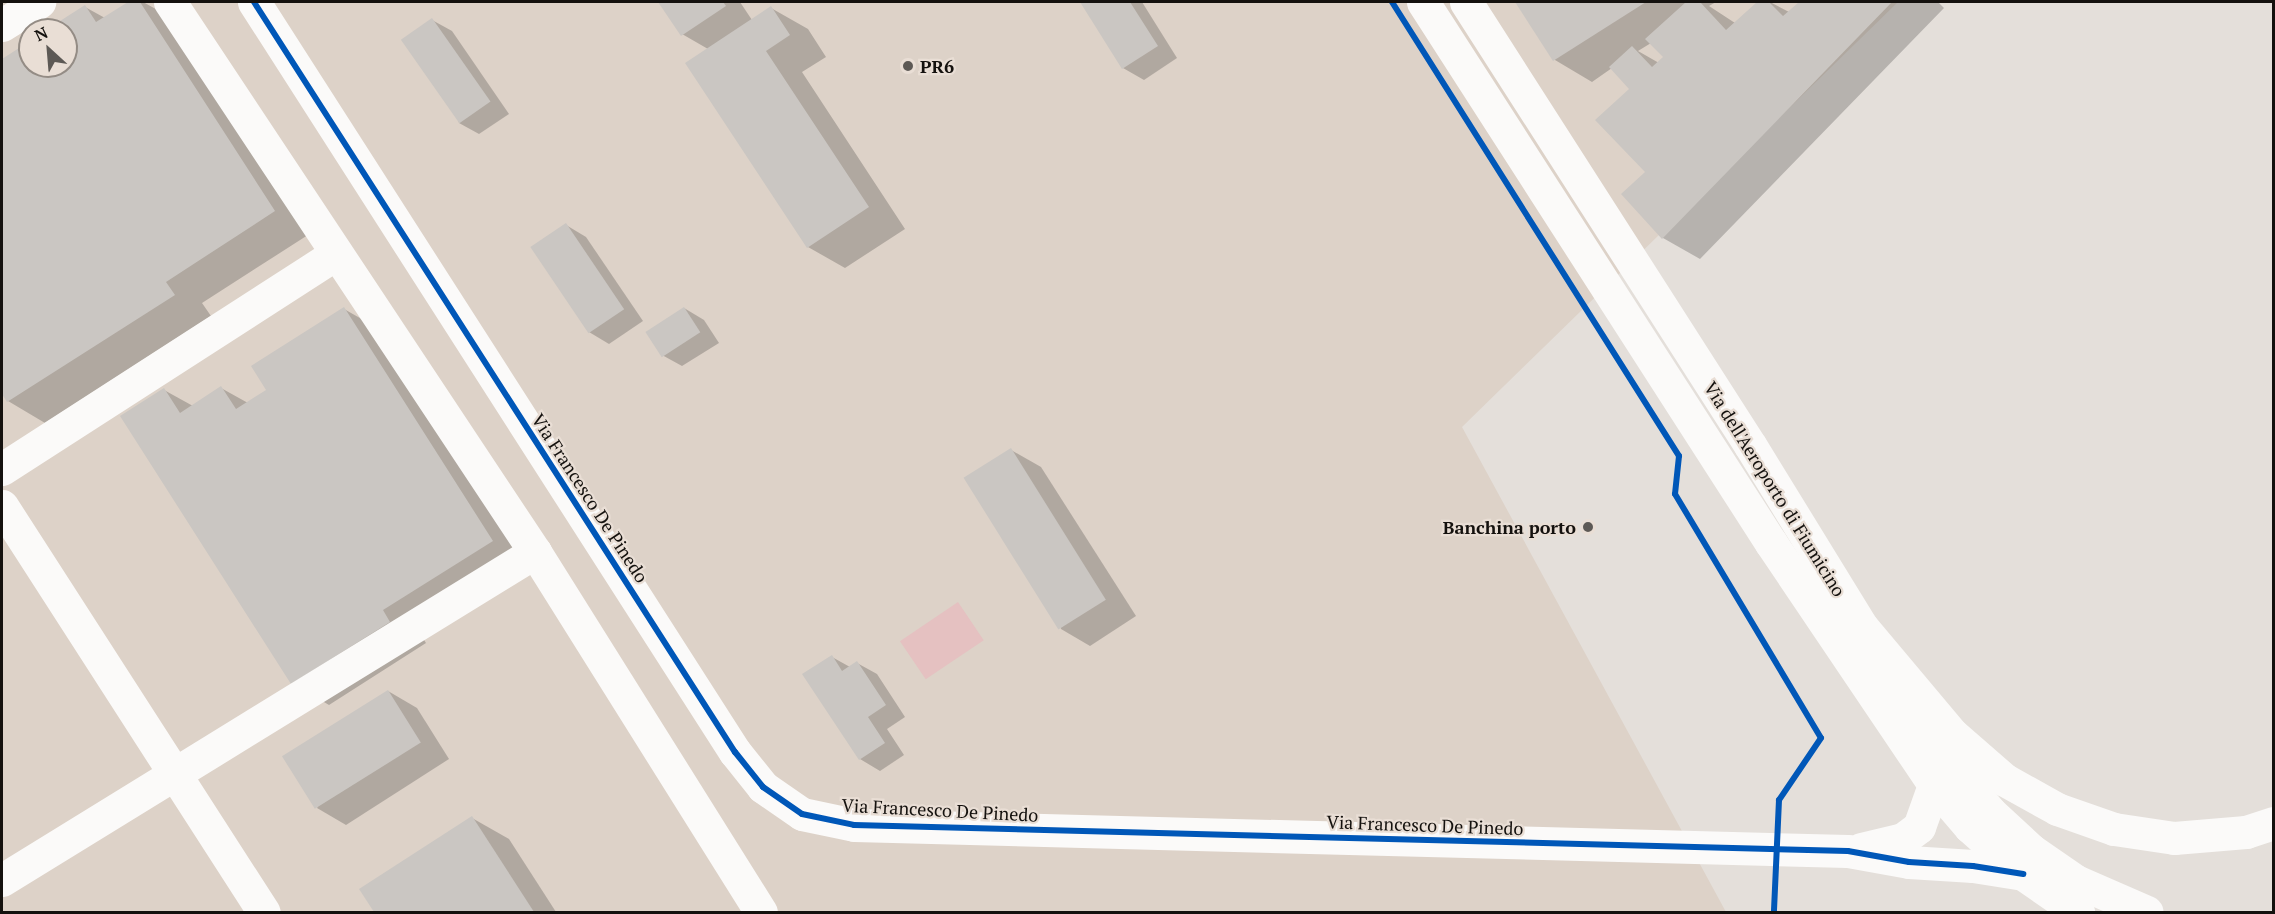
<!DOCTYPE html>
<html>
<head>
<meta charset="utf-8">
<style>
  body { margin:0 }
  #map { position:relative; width:2275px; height:914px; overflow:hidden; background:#e4dfda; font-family:"PT Serif",serif }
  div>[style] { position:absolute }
  .built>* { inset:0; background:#ddd2c8 }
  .green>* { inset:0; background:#e5c1c1; transform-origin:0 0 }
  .shadow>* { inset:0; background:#0003 }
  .building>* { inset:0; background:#cac6c2; transform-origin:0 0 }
  .minor>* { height:33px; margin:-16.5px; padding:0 16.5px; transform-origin:16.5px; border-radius:16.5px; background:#fbfaf9 }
  .major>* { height:33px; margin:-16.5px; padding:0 16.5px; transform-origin:16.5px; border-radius:16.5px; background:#fbfaf9 }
  .cycleway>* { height:6px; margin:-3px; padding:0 3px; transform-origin:3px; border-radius:3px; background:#0057b8 }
  .dots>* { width:16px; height:16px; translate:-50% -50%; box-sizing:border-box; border:3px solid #e9ded5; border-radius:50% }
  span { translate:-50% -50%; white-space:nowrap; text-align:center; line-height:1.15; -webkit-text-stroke:4.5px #e9ded5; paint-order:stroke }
  .poi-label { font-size:18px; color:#14110e; font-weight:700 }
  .left { translate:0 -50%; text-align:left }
  .right { translate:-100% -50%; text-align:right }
  .street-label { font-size:18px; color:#14110e }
  .frame { position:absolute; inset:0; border:3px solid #14110e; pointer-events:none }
  .north { position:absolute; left:18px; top:18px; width:60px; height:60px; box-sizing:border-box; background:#e9ded5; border:2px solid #948c85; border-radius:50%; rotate:334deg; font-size:16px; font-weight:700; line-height:24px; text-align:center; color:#14110e }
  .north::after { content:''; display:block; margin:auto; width:21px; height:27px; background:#5d5955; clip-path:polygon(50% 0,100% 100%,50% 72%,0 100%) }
</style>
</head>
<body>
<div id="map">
  <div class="built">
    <i style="clip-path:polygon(evenodd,2px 2px,1898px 2px,1462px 427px,1726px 912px,2px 912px,2px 2px,30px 30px,66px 30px,66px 66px,30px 66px,30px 30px)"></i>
  </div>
  <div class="green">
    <i style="left:958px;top:602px;width:46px;height:70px;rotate:56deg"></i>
  </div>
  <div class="shadow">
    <i style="clip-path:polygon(131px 2px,143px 2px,174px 19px,311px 233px,202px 303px,211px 316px,45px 423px,8px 401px,2px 391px,2px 61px,30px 42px,30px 66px,66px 66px,66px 30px,49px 30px,85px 7px,105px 18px)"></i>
    <i style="clip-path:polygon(660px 2px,740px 2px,752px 20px,771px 8px,808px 29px,826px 57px,802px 72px,905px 229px,845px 268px,808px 247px,708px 49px,682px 34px)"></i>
    <i style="clip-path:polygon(1082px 2px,1142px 2px,1177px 58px,1144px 80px,1123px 68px)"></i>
    <i style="clip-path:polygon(evenodd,1517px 2px,1716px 2px,1709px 6px,1735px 23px,1759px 2px,1770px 2px,1789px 12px,1801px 2px,1938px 2px,1944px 8px,1700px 259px,1663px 238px,1631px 89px,1612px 68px,1592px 82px,1555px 60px,1517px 2px,1651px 43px,1665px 57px,1659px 63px,1638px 51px,1651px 43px)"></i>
    <i style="clip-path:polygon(432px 20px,452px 31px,509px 114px,479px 134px,459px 123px)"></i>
    <i style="clip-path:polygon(566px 225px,586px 237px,643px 321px,609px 344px,589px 332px)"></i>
    <i style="clip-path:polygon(684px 308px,704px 320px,719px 343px,682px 366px,662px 355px)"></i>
    <i style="clip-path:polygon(344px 309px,381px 330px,529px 562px,419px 632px,426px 643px,329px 705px,292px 683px,164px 390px,193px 406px,221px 388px,248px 403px,268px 390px)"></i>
    <i style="clip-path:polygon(1011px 450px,1041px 467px,1136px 616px,1090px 646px,1061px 629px)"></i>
    <i style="clip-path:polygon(832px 657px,850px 667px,857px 663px,877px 674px,905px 717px,887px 729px,904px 755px,880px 771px,860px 759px)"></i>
    <i style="clip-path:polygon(388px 691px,417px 708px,449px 759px,346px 825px,317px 808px)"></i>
    <i style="clip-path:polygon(472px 818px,509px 839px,556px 912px,376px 912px,361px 889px)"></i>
  </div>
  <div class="building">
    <i style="clip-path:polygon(128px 2px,140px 2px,275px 211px,166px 282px,175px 295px,7px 402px,2px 394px,2px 59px,30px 41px,30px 66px,66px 66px,66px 30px,46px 30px,85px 5px,96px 22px)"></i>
    <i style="clip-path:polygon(658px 2px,723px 2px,726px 6px,681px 36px)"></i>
    <i style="clip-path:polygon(1080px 2px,1130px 2px,1158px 46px,1122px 69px)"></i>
    <i style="clip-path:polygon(1515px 2px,1646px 2px,1553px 61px)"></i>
    <i style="clip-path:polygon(1686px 2px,1700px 2px,1726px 30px,1757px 2px,1769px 2px,1783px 16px,1799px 2px,1892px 2px,1662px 239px,1621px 194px,1645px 172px,1595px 120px,1629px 89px,1609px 67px,1632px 46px,1652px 67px,1663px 57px,1645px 39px)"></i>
    <i style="clip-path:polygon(771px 6px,790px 35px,766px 51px,869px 207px,807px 248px,685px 63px)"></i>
    <i style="left:432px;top:18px;width:102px;height:38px;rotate:55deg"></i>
    <i style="left:566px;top:223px;width:104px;height:43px;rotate:56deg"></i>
    <i style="clip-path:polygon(344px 307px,493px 541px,383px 610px,390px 622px,291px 684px,120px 416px,164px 388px,180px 413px,221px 386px,236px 409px,266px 390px,251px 366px)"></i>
    <i style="left:684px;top:307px;width:30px;height:46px;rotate:57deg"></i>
    <i style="left:1011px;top:448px;width:179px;height:56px;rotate:58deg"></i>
    <i style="clip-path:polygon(832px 655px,842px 671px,857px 661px,886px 705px,868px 717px,885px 743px,859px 760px,802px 674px)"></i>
    <i style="left:388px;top:690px;width:62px;height:125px;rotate:58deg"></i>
    <i style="clip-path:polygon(472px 816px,534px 912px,374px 912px,359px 889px)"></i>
  </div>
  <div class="minor">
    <i style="left:170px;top:2px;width:660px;rotate:56.43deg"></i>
    <i style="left:535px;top:552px;width:425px;rotate:57.9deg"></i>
    <i style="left:254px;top:2px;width:891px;rotate:57.33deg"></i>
    <i style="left:735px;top:752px;width:45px;rotate:51.3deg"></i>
    <i style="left:763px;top:787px;width:47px;rotate:34.7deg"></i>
    <i style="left:802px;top:814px;width:53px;rotate:11.9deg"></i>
    <i style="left:854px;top:825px;width:994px;rotate:1.5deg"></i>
    <i style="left:1848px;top:851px;width:62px;rotate:10.2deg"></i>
    <i style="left:1909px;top:862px;width:64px;rotate:3.6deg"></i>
    <i style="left:1973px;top:866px;width:51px;rotate:9.1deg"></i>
    <i style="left:1423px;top:2px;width:643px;rotate:57.25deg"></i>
    <i style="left:1771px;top:543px;width:292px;rotate:56deg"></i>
    <i style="left:1934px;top:785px;width:55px;rotate:49.4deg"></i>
    <i style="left:1970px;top:827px;width:71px;rotate:41.6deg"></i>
    <i style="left:2023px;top:874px;width:67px;rotate:34.6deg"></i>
    <i style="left:1466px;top:2px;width:526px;rotate:57.34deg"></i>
    <i style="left:1750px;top:445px;width:364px;rotate:58.4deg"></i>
    <i style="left:1941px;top:755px;width:75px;rotate:49.3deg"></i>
    <i style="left:1990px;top:812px;width:56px;rotate:42.8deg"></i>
    <i style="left:2031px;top:850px;width:55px;rotate:34.6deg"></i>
    <i style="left:2076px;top:881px;width:77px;rotate:23.6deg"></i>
    <i style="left:2px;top:25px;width:44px;rotate:-31.9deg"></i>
    <i style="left:2px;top:469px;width:396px;rotate:-32.8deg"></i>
    <i style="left:2px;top:506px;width:483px;rotate:57.2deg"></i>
    <i style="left:1861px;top:849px;width:43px;rotate:-13.4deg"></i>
    <i style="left:1903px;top:839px;width:20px;rotate:-37deg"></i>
    <i style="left:1919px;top:827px;width:45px;rotate:-70.3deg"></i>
    <i style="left:2px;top:880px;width:626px;rotate:-31.61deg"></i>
  </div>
  <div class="major">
    <i style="left:1858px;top:622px;width:146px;rotate:50deg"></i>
    <i style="left:1952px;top:734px;width:70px;rotate:41deg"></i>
    <i style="left:2005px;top:780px;width:60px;rotate:29.1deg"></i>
    <i style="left:2057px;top:809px;width:60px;rotate:19.3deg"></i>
    <i style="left:2114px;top:829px;width:61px;rotate:8.5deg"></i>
    <i style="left:2174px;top:838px;width:72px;rotate:-4.8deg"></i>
    <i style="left:2246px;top:832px;width:29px;rotate:-18deg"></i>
  </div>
  <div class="cycleway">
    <i style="left:254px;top:2px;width:891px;rotate:57.33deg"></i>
    <i style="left:735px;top:752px;width:45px;rotate:51.3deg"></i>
    <i style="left:763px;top:787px;width:47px;rotate:34.7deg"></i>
    <i style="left:802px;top:814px;width:53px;rotate:11.9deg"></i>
    <i style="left:854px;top:825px;width:994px;rotate:1.5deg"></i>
    <i style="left:1848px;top:851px;width:62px;rotate:10.2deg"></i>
    <i style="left:1909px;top:862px;width:64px;rotate:3.6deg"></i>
    <i style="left:1973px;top:866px;width:51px;rotate:9.1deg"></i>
    <i style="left:1392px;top:2px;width:537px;rotate:57.7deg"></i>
    <i style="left:1679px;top:456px;width:38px;rotate:96deg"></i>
    <i style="left:1675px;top:494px;width:284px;rotate:59.1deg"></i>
    <i style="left:1821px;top:738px;width:75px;rotate:124.1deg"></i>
    <i style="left:1779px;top:800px;width:112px;rotate:92.6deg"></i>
  </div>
  <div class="dots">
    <i style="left:908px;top:66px;background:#5d5955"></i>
    <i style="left:1588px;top:527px;background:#5d5955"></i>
  </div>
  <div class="poi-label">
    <span class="left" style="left:920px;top:66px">PR6</span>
    <span class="right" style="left:1576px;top:527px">Banchina porto</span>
  </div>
  <div class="street-label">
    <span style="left:1775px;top:489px;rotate:58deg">Via dell'Aeroporto di Fiumicino</span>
    <span style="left:590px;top:498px;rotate:57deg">Via Francesco De Pinedo</span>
    <span style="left:940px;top:810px;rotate:3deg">Via Francesco De Pinedo</span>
    <span style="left:1425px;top:825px;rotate:2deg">Via Francesco De Pinedo</span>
  </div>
  <div class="frame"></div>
  <div class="north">N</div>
</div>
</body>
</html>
